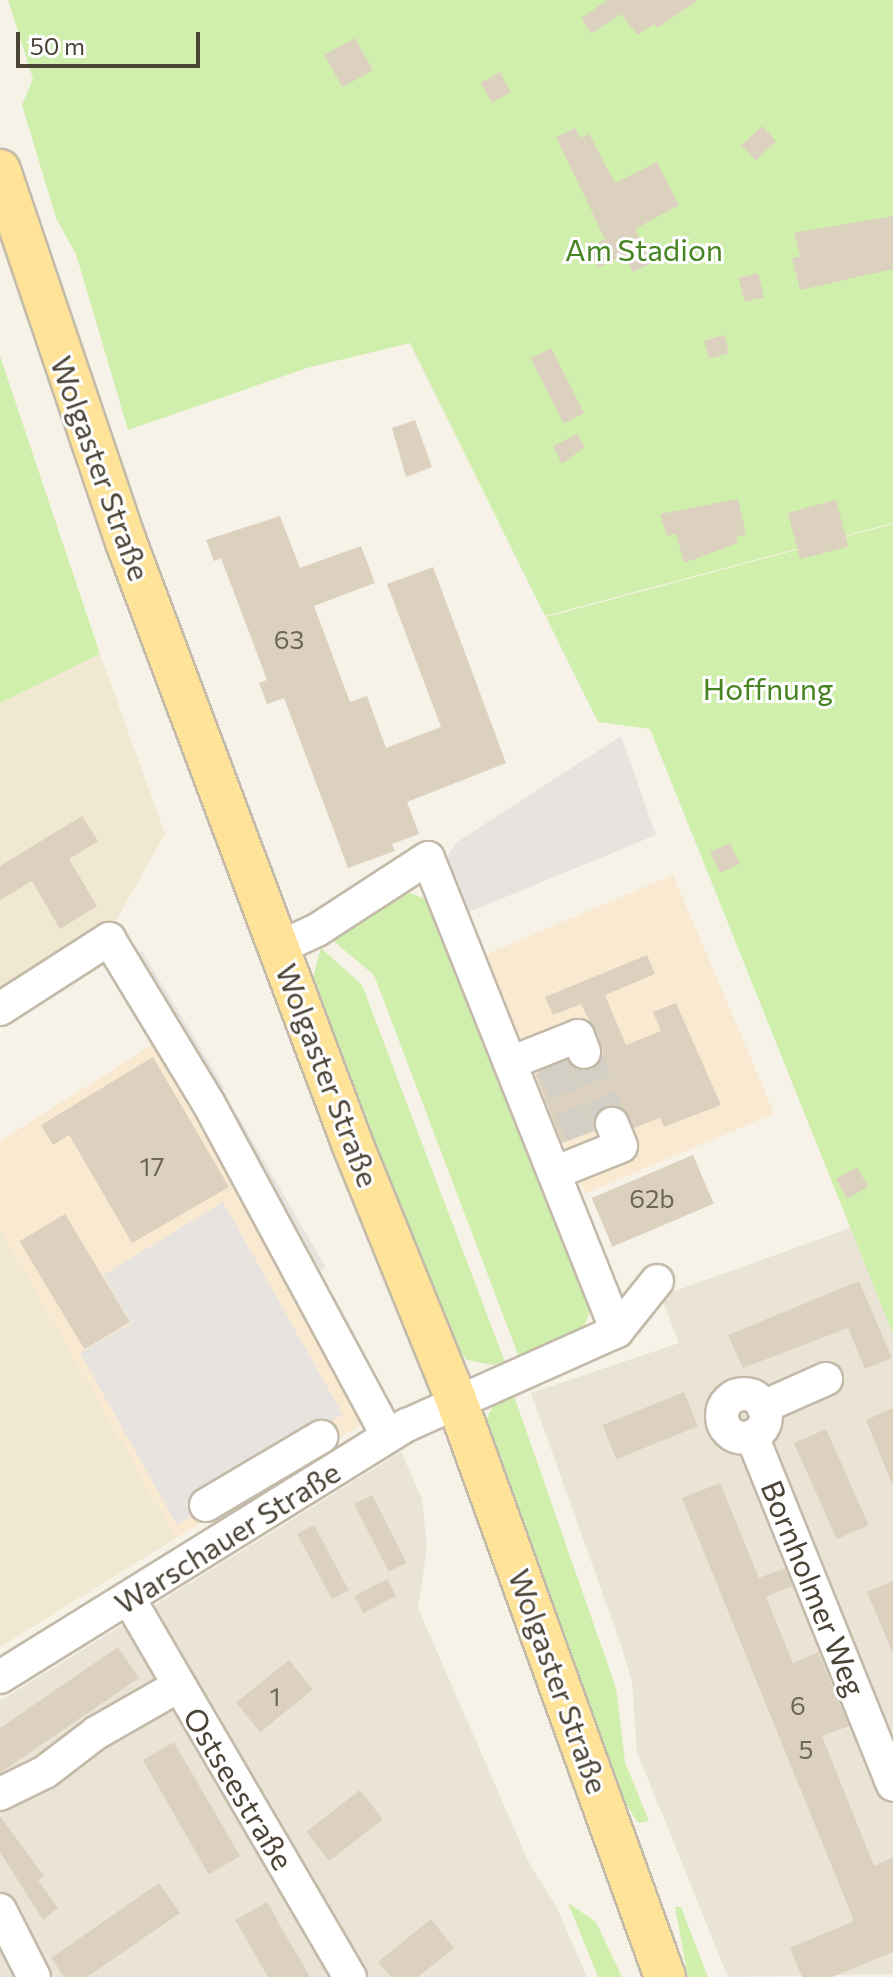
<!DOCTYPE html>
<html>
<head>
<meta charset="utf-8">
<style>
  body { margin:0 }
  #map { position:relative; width:893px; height:1977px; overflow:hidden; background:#f6f2e8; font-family:Commissioner,sans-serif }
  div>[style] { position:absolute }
  .residential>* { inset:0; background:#eae4d6 }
  .commercial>* { inset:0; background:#fae9d1; transform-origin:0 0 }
  .education>* { inset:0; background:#f0e8d0 }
  .green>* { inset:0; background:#d0efac }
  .parking>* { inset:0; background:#e7e4e0; transform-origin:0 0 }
  .building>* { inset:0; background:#dcd1bf; transform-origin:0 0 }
  .minor-tunnel>* { height:32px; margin-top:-16px; transform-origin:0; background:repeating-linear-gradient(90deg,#d4cfc4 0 32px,transparent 0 48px) }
  .roads { filter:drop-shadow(2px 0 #c3baa9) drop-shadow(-2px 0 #c3baa9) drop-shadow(0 2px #c3baa9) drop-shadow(0 -2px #c3baa9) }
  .minor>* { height:32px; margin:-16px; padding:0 16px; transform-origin:16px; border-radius:16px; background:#fff }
  .minor>.ring { margin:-16px; padding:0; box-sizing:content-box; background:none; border:32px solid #fff; border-radius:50% }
  .major>* { height:40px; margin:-20px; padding:0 20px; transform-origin:20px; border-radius:20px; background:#ffe398 }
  span { translate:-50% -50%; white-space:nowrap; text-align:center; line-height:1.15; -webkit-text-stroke:6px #fff; paint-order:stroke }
  .number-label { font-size:26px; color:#6e6658 }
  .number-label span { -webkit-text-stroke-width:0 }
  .park-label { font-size:30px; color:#458421 }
  .street-label { font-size:30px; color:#4a4336 }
  .scale { position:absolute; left:16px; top:32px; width:184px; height:36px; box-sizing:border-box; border:4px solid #4a4336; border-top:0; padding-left:10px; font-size:24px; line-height:28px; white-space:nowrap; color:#4a4336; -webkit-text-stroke:6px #fff; paint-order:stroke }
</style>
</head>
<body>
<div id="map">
  <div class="residential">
    <i style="clip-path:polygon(853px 1227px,893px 1334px,893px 1974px,728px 1977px,637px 1752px,632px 1683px,622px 1648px,531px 1393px,679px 1343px,661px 1296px)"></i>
    <i style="clip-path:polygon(401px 1452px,422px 1499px,427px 1548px,418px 1608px,530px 1865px,556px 1906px,587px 1977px,0 1977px,0 1701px)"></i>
  </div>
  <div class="commercial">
    <i style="left:673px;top:875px;width:259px;height:205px;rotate:67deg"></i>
    <i style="clip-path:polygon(152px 1045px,370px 1419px,176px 1538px,0 1228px,0 1141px)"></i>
  </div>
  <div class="education">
    <i style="clip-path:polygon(100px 654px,165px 834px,111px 929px,0 998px,0 703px)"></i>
    <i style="clip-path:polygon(0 1228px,176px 1538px,0 1647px)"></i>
  </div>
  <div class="green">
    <i style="clip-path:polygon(8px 0,893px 0,893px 523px,545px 616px,410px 343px,307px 368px,128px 430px,76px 254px,56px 218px,22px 105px,33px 79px)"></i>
    <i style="clip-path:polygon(0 356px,100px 654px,0 703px)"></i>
    <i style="clip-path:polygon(893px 524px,893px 1334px,650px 729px,598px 722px,546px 617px)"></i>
    <i style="clip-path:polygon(407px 892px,431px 901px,593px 1303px,584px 1327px,570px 1339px,519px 1357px,374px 975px,331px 939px)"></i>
    <i style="clip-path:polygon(321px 948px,362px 985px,505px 1362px,493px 1365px,467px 1360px,444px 1332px,311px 985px)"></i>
    <i style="clip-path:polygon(512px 1390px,616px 1688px,625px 1762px,649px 1821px,638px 1823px,601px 1764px,484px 1424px,494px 1404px)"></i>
    <i style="clip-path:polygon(568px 1903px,596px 1922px,622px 1977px,598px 1977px)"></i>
    <i style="clip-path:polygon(675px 1907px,681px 1907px,708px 1977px,688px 1977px)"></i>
  </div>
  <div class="parking">
    <i style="clip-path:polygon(621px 736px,656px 835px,464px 914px,447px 870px,448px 855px,457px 842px)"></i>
    <i style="left:142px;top:951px;width:161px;height:16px;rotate:59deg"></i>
    <i style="left:237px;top:1114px;width:177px;height:17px;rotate:60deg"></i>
    <i style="clip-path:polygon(223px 1202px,343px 1415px,325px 1424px,331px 1436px,177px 1525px,80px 1353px,131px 1323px,103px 1275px)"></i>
  </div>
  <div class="building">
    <i style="clip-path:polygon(608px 0,698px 0,657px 28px,654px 24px,637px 35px,621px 14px,591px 34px,581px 18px)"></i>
    <i style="left:355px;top:38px;width:37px;height:35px;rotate:61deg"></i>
    <i style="left:500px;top:72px;width:23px;height:22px;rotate:61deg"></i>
    <i style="left:762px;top:126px;width:21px;height:28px;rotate:47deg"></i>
    <i style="clip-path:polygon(575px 128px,581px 138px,589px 134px,615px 183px,657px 162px,679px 205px,635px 229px,652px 263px,633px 272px,624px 255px,598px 268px,587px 248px,605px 239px,556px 137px)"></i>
    <i style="clip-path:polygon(893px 216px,893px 269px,800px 290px,792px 258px,800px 256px,794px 233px)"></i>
    <i style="left:758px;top:273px;width:25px;height:20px;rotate:76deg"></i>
    <i style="left:724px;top:335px;width:19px;height:21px;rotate:74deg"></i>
    <i style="left:551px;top:348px;width:73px;height:23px;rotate:63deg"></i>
    <i style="clip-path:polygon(415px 420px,432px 467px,406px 477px,392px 428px)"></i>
    <i style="clip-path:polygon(577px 434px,585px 447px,562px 464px,553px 446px)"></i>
    <i style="clip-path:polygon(738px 499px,746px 534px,736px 537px,738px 543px,684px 563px,676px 534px,667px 536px,660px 514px)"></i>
    <i style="left:836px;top:500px;width:48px;height:50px;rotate:75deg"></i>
    <i style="clip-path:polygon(280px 516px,300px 568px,361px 546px,375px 583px,314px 606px,350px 702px,367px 696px,386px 748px,441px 727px,387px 584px,433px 567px,506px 763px,407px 802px,419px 834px,392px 844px,395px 851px,348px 868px,284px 698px,267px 704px,259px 683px,267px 680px,221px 558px,214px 561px,206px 540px)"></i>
    <i style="clip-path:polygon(82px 816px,98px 841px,69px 859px,97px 906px,60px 929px,32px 881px,0 900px,0 866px)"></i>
    <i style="left:730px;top:843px;width:23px;height:22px;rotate:65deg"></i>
    <i style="clip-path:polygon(647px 955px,655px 974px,605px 995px,626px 1045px,661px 1031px,653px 1012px,676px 1003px,721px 1105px,664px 1127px,660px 1118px,634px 1128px,623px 1109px,606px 1106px,597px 1113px,594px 1131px,562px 1143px,535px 1074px,567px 1061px,580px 1071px,591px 1069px,603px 1056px,602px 1046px,581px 1004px,553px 1015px,545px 997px)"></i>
    <i style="clip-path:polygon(153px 1057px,229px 1187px,132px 1243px,69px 1135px,53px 1145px,41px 1125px)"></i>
    <i style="left:693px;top:1155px;width:53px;height:110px;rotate:67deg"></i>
    <i style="left:857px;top:1167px;width:23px;height:24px;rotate:61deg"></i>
    <i style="left:65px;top:1214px;width:126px;height:53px;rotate:59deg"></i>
    <i style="clip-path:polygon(859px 1281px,892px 1358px,865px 1369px,848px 1328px,743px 1368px,728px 1335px)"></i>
    <i style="left:684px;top:1392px;width:37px;height:88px;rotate:68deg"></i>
    <i style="clip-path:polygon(893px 1408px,893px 1484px,892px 1484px,866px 1420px)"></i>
    <i style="left:826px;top:1429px;width:105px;height:35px;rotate:66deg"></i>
    <i style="clip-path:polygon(720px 1483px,759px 1578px,785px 1568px,792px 1586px,766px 1597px,793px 1663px,818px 1652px,849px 1726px,822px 1736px,874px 1866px,893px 1857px,893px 1952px,832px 1977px,802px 1977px,790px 1948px,854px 1921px,682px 1498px)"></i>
    <i style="left:372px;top:1495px;width:76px;height:20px;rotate:63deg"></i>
    <i style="left:314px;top:1525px;width:74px;height:19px;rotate:62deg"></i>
    <i style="left:387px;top:1579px;width:19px;height:37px;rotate:62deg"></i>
    <i style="clip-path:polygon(893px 1581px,893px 1654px,867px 1592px)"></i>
    <i style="clip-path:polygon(118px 1647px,139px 1678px,0 1773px,0 1728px)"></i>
    <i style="left:289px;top:1660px;width:38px;height:68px;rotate:51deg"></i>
    <i style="left:174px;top:1742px;width:132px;height:36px;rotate:60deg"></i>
    <i style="left:360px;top:1790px;width:37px;height:68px;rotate:52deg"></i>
    <i style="clip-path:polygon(0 1816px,44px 1876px,38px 1880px,58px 1908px,43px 1920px,0 1852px)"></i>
    <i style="clip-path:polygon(159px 1883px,180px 1913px,87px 1977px,64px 1977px,51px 1958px)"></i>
    <i style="clip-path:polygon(267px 1902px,281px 1927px,310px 1977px,268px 1977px,235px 1920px)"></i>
    <i style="clip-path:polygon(431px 1919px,454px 1948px,418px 1977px,391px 1977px,378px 1962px)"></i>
  </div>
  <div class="minor-tunnel">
    <i style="left:584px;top:1052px;width:77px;rotate:68.7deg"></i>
    <i style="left:553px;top:1064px;width:77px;rotate:68.7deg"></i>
  </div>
  <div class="roads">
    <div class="minor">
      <i style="left:0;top:1009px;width:130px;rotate:-32.7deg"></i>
      <i style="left:109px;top:939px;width:193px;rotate:58.8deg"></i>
      <i style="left:209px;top:1104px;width:377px;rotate:61.7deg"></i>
      <i style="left:510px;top:1063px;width:73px;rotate:-21.7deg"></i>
      <i style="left:578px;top:1036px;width:17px;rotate:69deg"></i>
      <i style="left:554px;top:1173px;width:72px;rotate:-21.9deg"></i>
      <i style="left:621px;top:1146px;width:24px;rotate:-112deg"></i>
      <i style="left:617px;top:1331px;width:64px;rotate:-51.3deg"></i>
      <i class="ring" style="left:722px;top:1394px;width:12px;height:12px"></i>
      <i style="left:763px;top:1407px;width:69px;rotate:-24deg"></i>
      <i style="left:752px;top:1436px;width:376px;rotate:68deg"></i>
      <i style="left:206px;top:1505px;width:134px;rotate:-30.6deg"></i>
      <i style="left:129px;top:1599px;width:438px;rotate:59.7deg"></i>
      <i style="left:0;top:1677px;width:479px;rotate:-31.8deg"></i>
      <i style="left:407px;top:1425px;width:230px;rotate:-24.1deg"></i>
      <i style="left:617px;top:1331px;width:509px;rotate:-111.78deg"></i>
      <i style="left:428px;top:858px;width:132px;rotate:147deg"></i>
      <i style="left:317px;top:930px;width:40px;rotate:155deg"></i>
      <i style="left:0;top:1794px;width:50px;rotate:-26.1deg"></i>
      <i style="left:45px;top:1772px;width:64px;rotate:-37.4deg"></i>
      <i style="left:96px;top:1733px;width:95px;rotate:-29.8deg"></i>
      <i style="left:0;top:1910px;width:75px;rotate:63.1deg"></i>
    </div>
    <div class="major">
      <i style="left:0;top:170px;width:393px;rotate:71.3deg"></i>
      <i style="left:126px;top:542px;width:642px;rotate:69.39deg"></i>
      <i style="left:352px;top:1143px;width:276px;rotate:67.9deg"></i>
      <i style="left:456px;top:1399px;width:615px;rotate:70.12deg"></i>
    </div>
  </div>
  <div class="number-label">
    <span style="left:289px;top:639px">63</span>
    <span style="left:152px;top:1166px">17</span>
    <span style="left:652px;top:1198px">62b</span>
    <span style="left:275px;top:1696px">1</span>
    <span style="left:798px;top:1705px">6</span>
    <span style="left:806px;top:1749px">5</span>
  </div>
  <div class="park-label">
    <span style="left:644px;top:249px">Am Stadion</span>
    <span style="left:768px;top:688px">Hoffnung</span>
  </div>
  <div class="street-label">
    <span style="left:101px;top:468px;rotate:70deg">Wolgaster Straße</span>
    <span style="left:328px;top:1075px;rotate:69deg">Wolgaster Straße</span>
    <span style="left:227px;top:1537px;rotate:-32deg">Warschauer Straße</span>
    <span style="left:814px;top:1588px;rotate:68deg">Bornholmer Weg</span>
    <span style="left:559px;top:1681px;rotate:70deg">Wolgaster Straße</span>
    <span style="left:239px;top:1788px;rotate:59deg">Ostseestraße</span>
  </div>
  <div class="scale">50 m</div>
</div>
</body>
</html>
